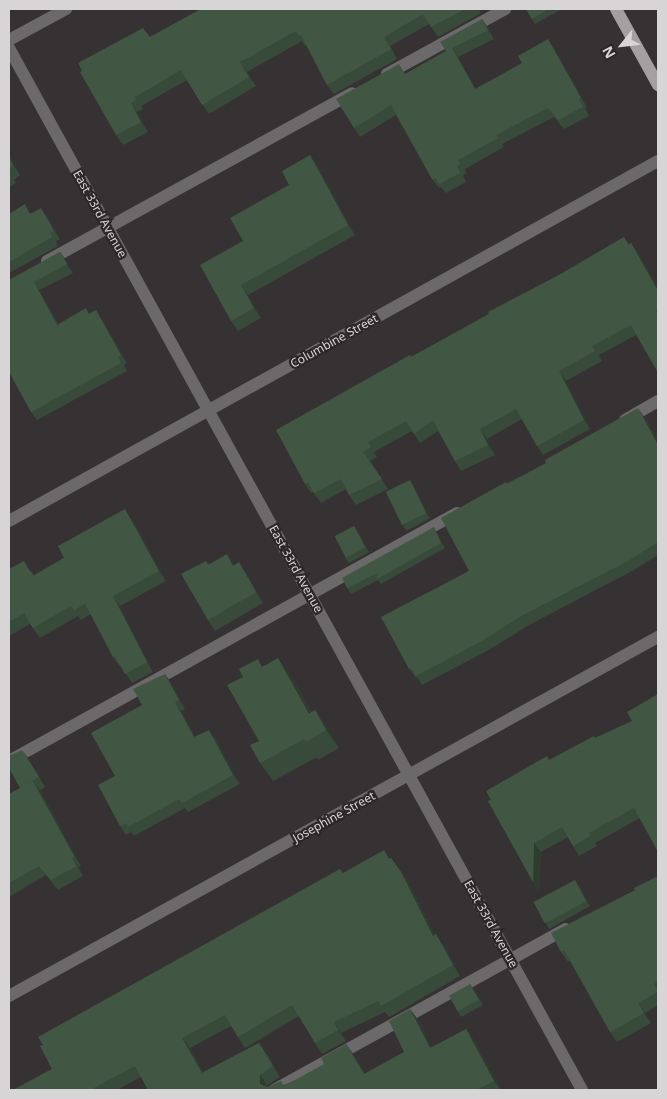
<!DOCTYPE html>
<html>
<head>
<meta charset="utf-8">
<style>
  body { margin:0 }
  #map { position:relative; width:667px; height:1099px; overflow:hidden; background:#363133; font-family:"Noto Sans",sans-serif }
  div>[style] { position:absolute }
  .minor>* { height:12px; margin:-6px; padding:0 6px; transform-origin:6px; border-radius:6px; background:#6c696a }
  .major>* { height:12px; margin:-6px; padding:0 6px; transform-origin:6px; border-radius:6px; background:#a49fa1 }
  .wall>* { inset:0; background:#384b3a }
  .shaded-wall>* { inset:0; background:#2e3d30 }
  .building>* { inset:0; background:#415744; transform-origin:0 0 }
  span { translate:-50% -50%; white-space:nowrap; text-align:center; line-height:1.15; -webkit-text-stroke:4.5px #2c2729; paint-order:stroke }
  .street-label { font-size:12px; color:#d8d5d7 }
  .frame { position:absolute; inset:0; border:10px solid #d8d5d7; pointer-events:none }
  .north { position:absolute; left:597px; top:20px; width:50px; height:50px; -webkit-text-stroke:4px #2c2729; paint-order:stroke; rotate:241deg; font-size:14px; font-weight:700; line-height:20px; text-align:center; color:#d8d5d7 }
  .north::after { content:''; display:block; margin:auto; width:18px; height:22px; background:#d8d5d7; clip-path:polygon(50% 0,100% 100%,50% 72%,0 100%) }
</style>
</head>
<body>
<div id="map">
  <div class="minor">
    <i style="left:9px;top:40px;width:65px;rotate:-28.5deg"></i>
    <i style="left:9px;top:48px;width:1189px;rotate:61.19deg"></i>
    <i style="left:387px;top:74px;width:135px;rotate:-28.8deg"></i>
    <i style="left:47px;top:261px;width:348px;rotate:-28.8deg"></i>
    <i style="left:625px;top:420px;width:38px;rotate:-30deg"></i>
    <i style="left:9px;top:521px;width:742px;rotate:-29.02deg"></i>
    <i style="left:9px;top:761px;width:512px;rotate:-28.97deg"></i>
    <i style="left:9px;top:996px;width:742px;rotate:-28.95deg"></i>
    <i style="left:274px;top:1090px;width:333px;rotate:-28.9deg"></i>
  </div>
  <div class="major">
    <i style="left:616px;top:9px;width:87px;rotate:61.1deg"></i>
  </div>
  <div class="wall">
    <i style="clip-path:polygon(201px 9px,478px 9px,481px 13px,438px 37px,429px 24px,390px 46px,397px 59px,334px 94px,327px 85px,306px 45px,305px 46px,302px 41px,247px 72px,256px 86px,209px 114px,187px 80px,141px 106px,143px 109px,137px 112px,148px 132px,123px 145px,116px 135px,150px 37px)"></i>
    <i style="clip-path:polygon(526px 9px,562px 9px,535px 24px)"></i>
    <i style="clip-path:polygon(482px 19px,488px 28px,494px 39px,458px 57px,476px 89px,554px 48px,587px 107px,585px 108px,589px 116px,564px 129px,554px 117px,502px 144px,504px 147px,465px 169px,467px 173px,463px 175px,466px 182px,446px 193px,441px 187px,439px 188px,432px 179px,396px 115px,360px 137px,354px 128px,406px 74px,446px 51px)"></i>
    <i style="clip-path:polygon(9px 154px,20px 175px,14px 180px,16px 183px,9px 187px)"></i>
    <i style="clip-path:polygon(317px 165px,355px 235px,248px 295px,261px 318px,238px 331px,231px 321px,243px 241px,289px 185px)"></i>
    <i style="clip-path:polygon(31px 213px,47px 216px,60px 239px,56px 241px,58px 246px,9px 273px,9px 214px)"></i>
    <i style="clip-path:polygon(624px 237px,629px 244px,631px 243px,638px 253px,658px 288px,658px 373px,636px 335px,599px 355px,602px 361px,566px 381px,590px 429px,543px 455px,537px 446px,522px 419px,487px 439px,495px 455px,461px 471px,455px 461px,438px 431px,420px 443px,412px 431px,374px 452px,377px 457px,370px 461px,388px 489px,356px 505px,349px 495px,346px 489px,321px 503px,313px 492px,311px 493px,305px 484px,411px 357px,559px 275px)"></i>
    <i style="clip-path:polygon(60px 252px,73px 273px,39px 290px,58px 324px,89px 314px,96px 310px,101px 318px,127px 363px,124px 365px,127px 371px,37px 420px,31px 412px,9px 280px)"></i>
    <i style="clip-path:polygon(645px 418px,658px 442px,658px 555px,634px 570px,529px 625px,487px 651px,422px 685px,417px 677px,416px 678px,409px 669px,469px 571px,507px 483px)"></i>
    <i style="clip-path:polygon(410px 480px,413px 485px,430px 518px,407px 531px,403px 526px)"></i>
    <i style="clip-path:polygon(132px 519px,166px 581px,120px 606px,153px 672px,132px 683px,121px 666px,120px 667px,113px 657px,91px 614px,81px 620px,78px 616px,40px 638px,30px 624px,9px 636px,9px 569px,31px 571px,34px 575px)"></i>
    <i style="clip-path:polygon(354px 526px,358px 531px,369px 552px,349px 563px,345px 558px)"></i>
    <i style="clip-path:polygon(434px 527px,437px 533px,445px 548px,381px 584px,378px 580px,351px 594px,347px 588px)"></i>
    <i style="clip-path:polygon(206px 561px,209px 564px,235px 565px,246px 573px,263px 603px,215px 631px,208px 620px)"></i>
    <i style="clip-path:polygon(263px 667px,291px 676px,311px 712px,315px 710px,327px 728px,339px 748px,318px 760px,317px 757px,273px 781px,260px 763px,259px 741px)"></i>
    <i style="clip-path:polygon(165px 674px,171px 683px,185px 709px,181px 711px,195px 737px,215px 738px,240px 784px,188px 812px,185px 808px,134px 836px,131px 832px,126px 835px,120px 826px,142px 705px)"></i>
    <i style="clip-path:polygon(658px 694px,640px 818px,595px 843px,597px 846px,579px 856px,568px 837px,541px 852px,539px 892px,533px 882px,488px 801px,550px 760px,632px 721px)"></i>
    <i style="clip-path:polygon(29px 759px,45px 787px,40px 790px,81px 866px,79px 867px,83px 876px,58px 890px,46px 875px,9px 897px,9px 794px,20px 788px)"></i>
    <i style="clip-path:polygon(391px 858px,409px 883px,435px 935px,444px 945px,460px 976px,389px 1017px,385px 1012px,341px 1033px,346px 1041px,322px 1054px,315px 1043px,299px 1016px,245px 1048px,231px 1026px,190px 1048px,203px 1072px,259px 1043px,267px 1054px,280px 1077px,267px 1085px,267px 1087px,284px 1085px,354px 1055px,365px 1074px,404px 1052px,410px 1009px,418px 1020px,432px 1048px,466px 1029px,474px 1040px,501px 1090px,148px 1090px,141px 1077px,117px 1090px,13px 1090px,52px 1069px,343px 873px)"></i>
    <i style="clip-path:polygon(658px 876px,658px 1005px,645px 1013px,651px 1023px,617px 1042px,610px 1032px,570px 960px,568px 962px,561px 952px,635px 890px)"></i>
    <i style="clip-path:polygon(579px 885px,590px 906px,549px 929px,546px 923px)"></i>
    <i style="clip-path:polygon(470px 984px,483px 1005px,461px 1017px,458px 1012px)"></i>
  </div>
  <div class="shaded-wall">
    <i style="clip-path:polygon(482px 19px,488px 28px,494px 39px,488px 30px)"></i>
    <i style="clip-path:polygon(548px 39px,554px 48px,587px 107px,581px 98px)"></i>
    <i style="clip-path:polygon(452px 48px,458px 57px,481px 98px,475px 89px)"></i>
    <i style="clip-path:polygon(240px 62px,247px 72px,256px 86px,249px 77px)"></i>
    <i style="clip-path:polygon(131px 103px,137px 112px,148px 132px,141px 122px)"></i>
    <i style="clip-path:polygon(9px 154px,20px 175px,13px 165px,9px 157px)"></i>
    <i style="clip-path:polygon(310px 155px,317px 165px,355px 235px,348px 225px)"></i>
    <i style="clip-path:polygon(41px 208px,47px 216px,60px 239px,54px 231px)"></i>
    <i style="clip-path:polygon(631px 243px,638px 253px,658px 288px,658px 291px)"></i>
    <i style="clip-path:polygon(60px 252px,66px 260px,73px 273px,67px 264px)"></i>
    <i style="clip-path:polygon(34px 282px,39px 290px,62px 333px,57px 325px)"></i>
    <i style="clip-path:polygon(241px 285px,248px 295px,261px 318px,254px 308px)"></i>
    <i style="clip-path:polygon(96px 310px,101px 318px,127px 363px,121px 355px)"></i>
    <i style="clip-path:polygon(559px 371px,566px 381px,590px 429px,584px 420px)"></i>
    <i style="clip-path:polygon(638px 408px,645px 418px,658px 442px,658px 445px)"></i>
    <i style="clip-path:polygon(480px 429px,487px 439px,495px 455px,488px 445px)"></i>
    <i style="clip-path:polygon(410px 480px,413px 485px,430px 518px,426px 513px)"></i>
    <i style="clip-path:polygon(125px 509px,132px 519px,166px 581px,159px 571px)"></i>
    <i style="clip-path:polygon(354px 526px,358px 531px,369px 552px,365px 547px)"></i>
    <i style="clip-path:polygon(434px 527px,437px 533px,445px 548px,441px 543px)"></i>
    <i style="clip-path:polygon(239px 562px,246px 573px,263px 603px,256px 592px)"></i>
    <i style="clip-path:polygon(113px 596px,120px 606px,153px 672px,147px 662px)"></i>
    <i style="clip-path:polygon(278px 658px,291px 676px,321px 731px,309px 714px)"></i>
    <i style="clip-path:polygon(165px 674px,171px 683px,185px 709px,179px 700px)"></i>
    <i style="clip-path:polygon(175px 702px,181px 711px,201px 746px,194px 737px)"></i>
    <i style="clip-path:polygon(315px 710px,327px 728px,339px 748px,326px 730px)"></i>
    <i style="clip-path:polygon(209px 730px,215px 738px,240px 784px,233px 775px)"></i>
    <i style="clip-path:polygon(22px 750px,29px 759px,45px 787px,39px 777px)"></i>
    <i style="clip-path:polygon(33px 781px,40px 791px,81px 866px,74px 856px)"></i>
    <i style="clip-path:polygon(534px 843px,541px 852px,539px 892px,533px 882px)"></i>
    <i style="clip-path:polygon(72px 858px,79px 867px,83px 876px,77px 866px)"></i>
    <i style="clip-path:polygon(401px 872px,409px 883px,441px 947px,433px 936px)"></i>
    <i style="clip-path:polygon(575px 880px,579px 885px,590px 906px,586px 901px)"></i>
    <i style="clip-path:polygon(436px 934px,444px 945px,460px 976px,453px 965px)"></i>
    <i style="clip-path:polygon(638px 1003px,645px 1013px,651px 1023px,644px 1013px)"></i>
    <i style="clip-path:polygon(410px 1009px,418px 1020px,437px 1059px,430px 1048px)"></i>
    <i style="clip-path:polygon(334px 1022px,341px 1033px,346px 1041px,338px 1030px)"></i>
    <i style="clip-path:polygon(466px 1029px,474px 1040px,501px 1090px,494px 1081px)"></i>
    <i style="clip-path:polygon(182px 1038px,190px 1048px,209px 1084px,202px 1073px)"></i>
    <i style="clip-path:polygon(259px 1043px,267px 1054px,280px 1077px,273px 1066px)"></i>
    <i style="clip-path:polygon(346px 1044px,354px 1055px,371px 1085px,364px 1074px)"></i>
    <i style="clip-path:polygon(260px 1075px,267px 1085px,267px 1090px,260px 1084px)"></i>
  </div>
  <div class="building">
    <i style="clip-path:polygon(201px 9px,465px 9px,431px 27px,423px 14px,384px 37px,391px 49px,327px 85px,301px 35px,299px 36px,296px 31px,240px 62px,249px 77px,202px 105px,181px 70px,135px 97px,136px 100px,131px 103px,141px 122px,116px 135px,80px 72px,82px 71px,78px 63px,143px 28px,150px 37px)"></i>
    <i style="clip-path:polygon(526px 9px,549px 9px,532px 19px)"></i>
    <i style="clip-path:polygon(482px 19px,488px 30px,452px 48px,475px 89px,522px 63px,518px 56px,548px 39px,581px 98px,579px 99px,583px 107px,558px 120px,548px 108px,496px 135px,498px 138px,458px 160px,460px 164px,457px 166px,460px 173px,439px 184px,436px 178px,432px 179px,391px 105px,354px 128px,336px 99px,399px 64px,405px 74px,446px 51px,440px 42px)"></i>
    <i style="clip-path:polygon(310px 155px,348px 225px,241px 285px,254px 308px,231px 321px,200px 265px,243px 241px,230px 218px,289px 185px,282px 171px)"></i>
    <i style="clip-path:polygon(9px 157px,13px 165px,9px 168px)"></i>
    <i style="clip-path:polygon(25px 204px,30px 214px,41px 208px,54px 231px,50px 233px,52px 237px,9px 262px,9px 214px)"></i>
    <i style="clip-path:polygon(624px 237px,628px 245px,631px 243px,658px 291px,658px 309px,656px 311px,658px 315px,658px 372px,631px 325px,592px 346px,595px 351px,559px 371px,584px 420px,537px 446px,516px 409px,480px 429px,488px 445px,455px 461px,433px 420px,414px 434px,406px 421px,368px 442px,371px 447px,363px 452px,382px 479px,349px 495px,341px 479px,314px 493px,308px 482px,305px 484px,276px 430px,410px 355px,411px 357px,489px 314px,488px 312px,559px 275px)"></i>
    <i style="clip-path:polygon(60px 252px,67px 264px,34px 282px,57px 325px,86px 308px,89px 314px,96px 310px,121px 355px,118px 357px,121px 363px,31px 412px,9px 372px,9px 280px)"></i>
    <i style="clip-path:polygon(638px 408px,658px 445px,658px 542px,628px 561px,523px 615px,480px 642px,416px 676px,411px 668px,409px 669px,381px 617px,469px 571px,441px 518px,506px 482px,507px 484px,546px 463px,545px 460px)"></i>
    <i style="left:410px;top:480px;width:37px;height:27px;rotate:64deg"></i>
    <i style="clip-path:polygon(125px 509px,159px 571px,113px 596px,147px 662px,125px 674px,115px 656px,113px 657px,85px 604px,74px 610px,71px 606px,33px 628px,24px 613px,9px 622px,9px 569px,24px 561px,33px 576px,64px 558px,58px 546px)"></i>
    <i style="left:354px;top:526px;width:24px;height:22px;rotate:62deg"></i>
    <i style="clip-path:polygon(434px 527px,441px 543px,377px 579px,377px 573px,347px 588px,342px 578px)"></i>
    <i style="clip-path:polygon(227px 554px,233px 566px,239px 562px,256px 592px,208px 620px,181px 574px,206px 561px,208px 565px)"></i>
    <i style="clip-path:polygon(278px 658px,309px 714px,315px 710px,326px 730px,306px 742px,304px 739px,260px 763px,250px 745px,259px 741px,227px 685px,243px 677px,239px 669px,258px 659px,262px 667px)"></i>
    <i style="clip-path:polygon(165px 674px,179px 700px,175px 702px,194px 737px,209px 730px,233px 775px,182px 803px,179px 799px,128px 827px,126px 823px,120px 826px,98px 785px,115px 776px,91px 733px,142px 705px,133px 689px)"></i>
    <i style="clip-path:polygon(658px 694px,658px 852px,634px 808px,589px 833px,590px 836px,573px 846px,562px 827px,534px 843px,533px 882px,488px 801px,491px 800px,486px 791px,547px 756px,549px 760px,594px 736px,595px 738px,632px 721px,627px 712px)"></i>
    <i style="clip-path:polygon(22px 750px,39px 777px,23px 786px,33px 781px,74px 856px,72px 858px,77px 866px,51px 880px,39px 866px,9px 883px,9px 794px,20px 788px,9px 768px,9px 756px)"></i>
    <i style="clip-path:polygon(384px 850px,389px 859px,391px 858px,401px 872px,433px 936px,436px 934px,453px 965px,381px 1006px,378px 1001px,334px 1022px,338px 1030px,315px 1043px,292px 1005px,238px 1037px,225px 1015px,182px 1038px,202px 1073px,259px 1043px,273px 1066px,260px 1075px,260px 1084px,267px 1087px,281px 1081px,284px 1086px,324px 1064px,321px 1058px,346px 1044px,364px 1074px,404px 1052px,389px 1021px,410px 1009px,430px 1048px,466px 1029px,494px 1081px,476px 1090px,148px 1090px,135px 1066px,94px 1088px,96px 1090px,13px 1090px,52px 1069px,40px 1046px,43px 1045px,38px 1037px,340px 869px,343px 873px)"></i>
    <i style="clip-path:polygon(658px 876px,658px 981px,654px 984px,658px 992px,638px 1003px,644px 1013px,610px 1032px,564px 950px,561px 952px,551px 933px,635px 890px,634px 888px)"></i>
    <i style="left:575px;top:880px;width:24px;height:47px;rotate:62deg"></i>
    <i style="left:470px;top:984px;width:18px;height:24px;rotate:61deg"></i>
  </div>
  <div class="street-label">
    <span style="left:100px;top:214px;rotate:61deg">East 33rd Avenue</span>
    <span style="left:334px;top:341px;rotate:-29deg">Columbine Street</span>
    <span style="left:296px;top:569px;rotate:61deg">East 33rd Avenue</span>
    <span style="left:334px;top:817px;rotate:-29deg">Josephine Street</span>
    <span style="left:491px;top:924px;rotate:61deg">East 33rd Avenue</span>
  </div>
  <div class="frame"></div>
  <div class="north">N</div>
</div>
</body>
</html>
